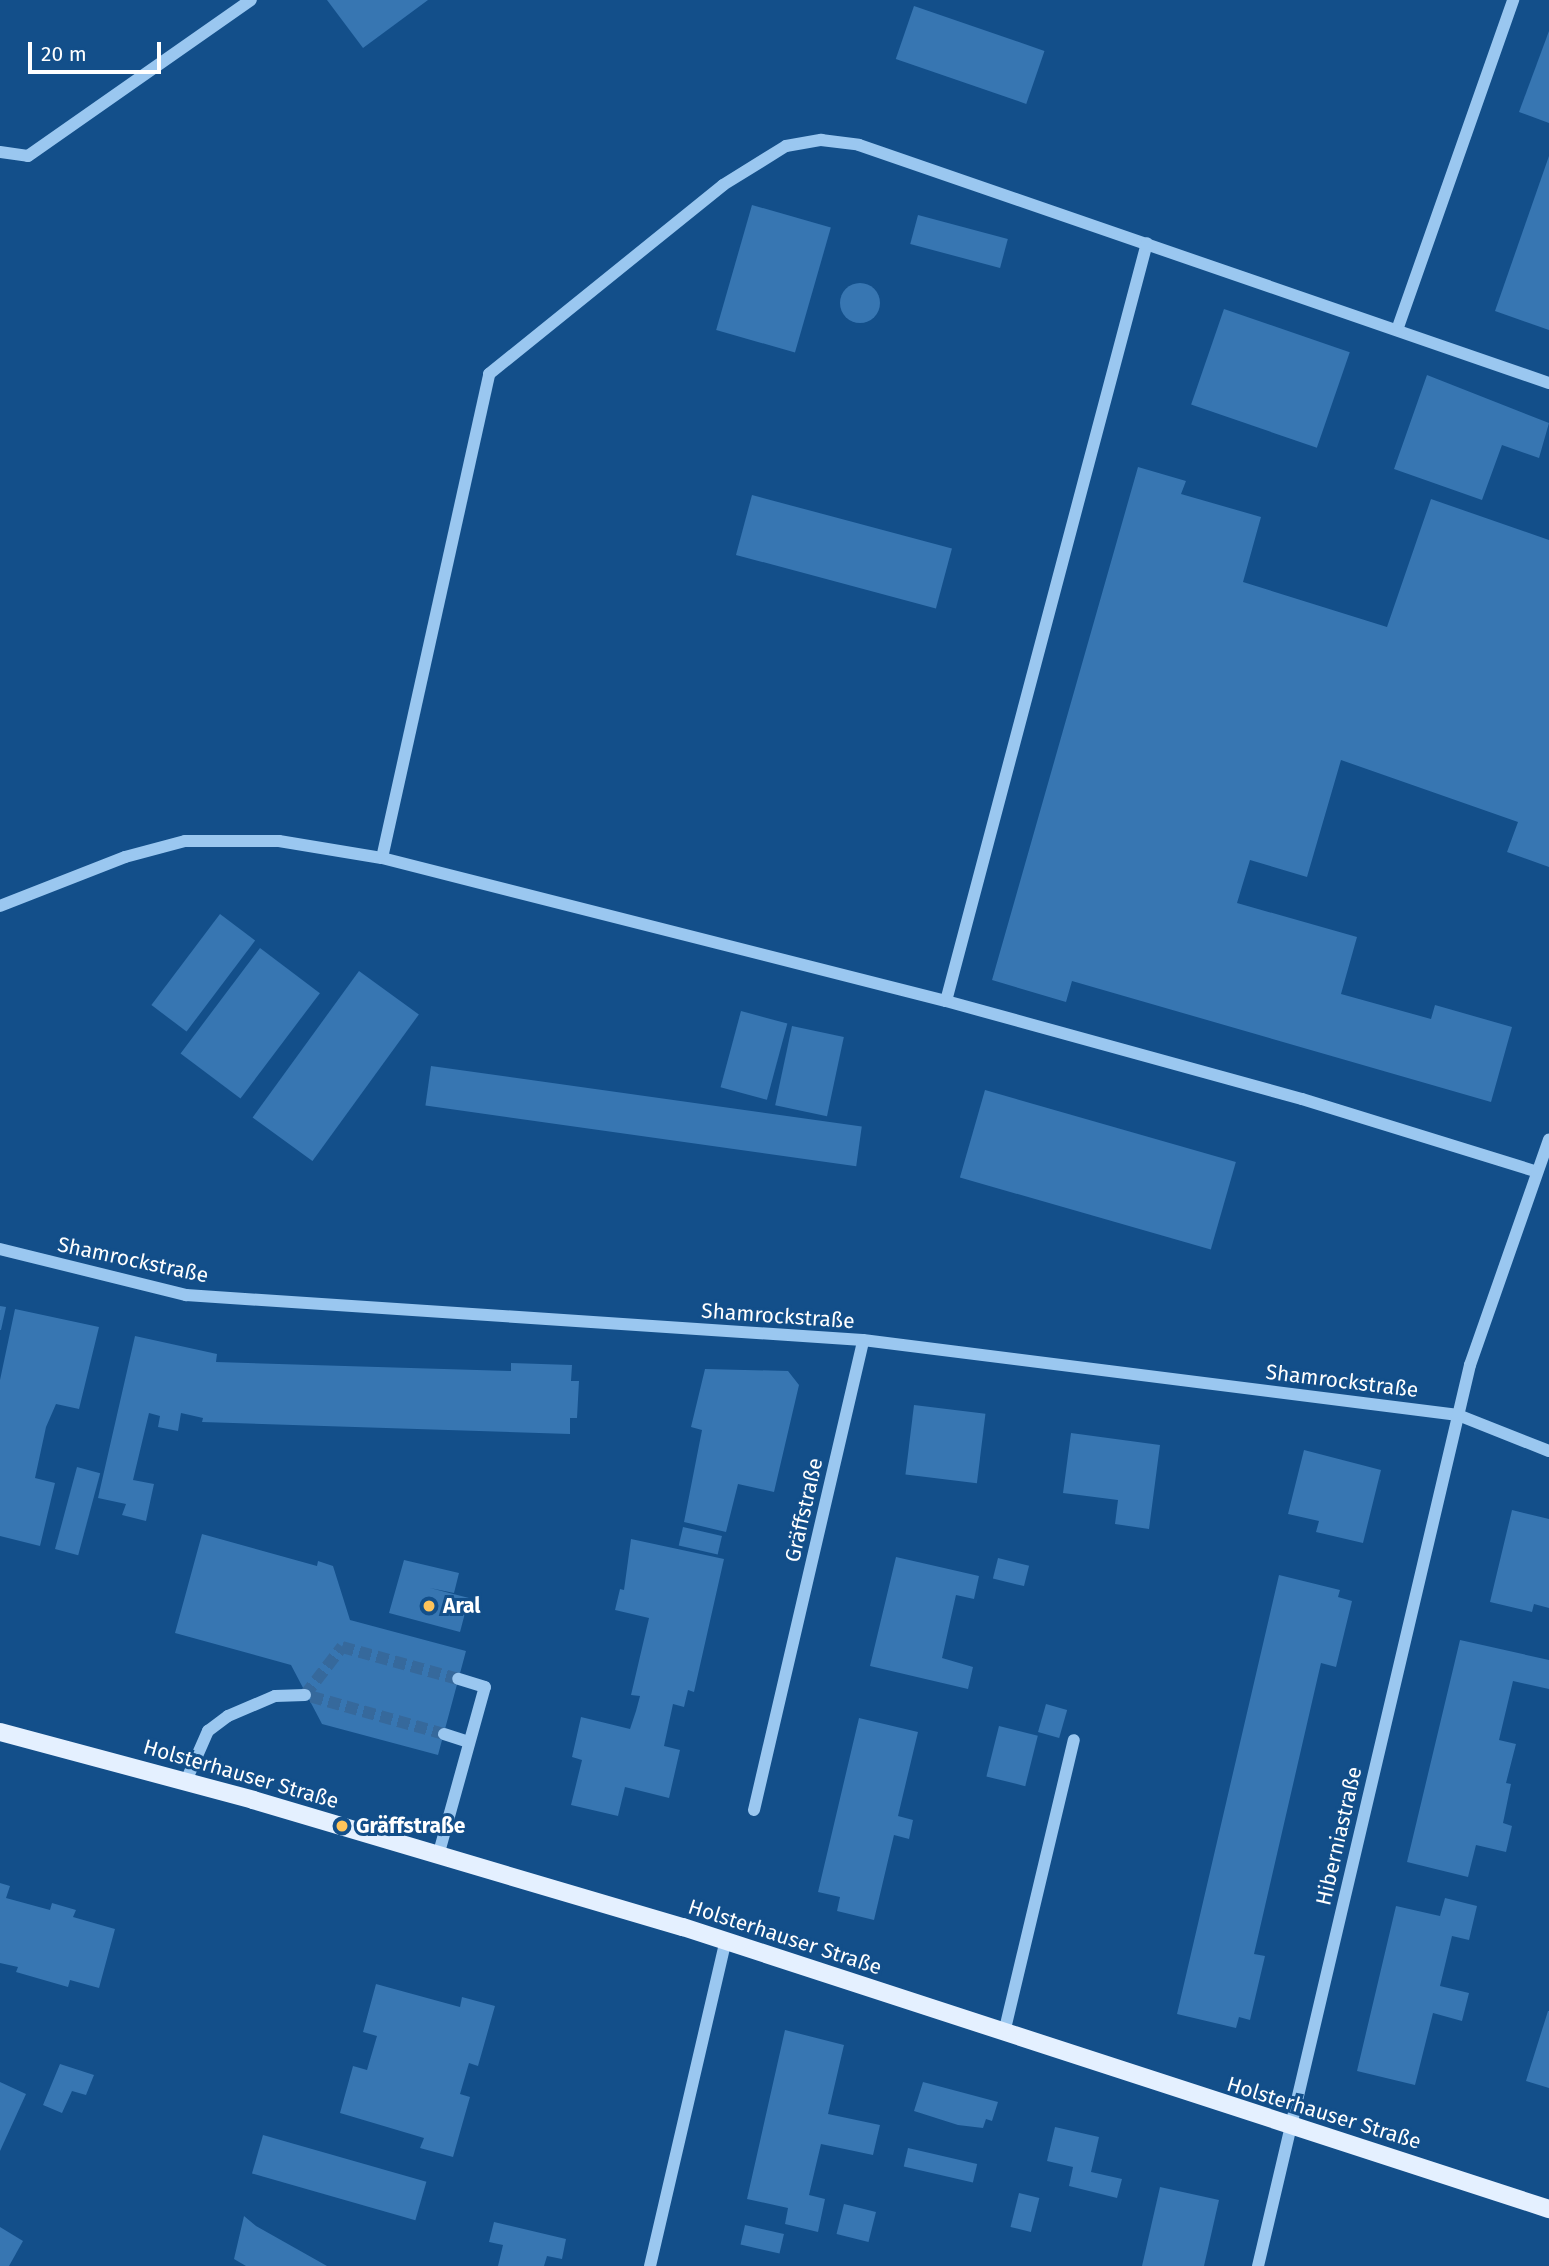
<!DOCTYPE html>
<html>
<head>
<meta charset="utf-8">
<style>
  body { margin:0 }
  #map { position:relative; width:1549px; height:2266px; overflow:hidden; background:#134f8a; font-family:"Fira Sans",sans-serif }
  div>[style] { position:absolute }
  .building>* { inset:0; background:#3776b2; transform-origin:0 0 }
  .round { border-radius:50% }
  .minor-tunnel>* { height:12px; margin-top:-6px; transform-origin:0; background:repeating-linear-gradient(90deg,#36699c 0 12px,transparent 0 18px) }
  .minor>* { height:12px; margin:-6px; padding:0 6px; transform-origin:6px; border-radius:6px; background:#9ac7f0 }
  .major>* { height:18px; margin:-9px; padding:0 9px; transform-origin:9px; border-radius:9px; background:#e4f0ff }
  .dots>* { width:19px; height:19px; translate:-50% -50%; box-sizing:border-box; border:4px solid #134f8a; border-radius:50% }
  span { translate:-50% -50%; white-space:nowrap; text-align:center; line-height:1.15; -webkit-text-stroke:6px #134f8a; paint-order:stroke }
  .street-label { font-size:21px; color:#fff }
  .poi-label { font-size:21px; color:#fff; font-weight:700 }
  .left { translate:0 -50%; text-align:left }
  .scale { position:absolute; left:28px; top:42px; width:133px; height:32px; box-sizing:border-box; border:4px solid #fff; border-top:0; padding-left:9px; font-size:21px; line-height:24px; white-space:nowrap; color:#fff; -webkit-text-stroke:5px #134f8a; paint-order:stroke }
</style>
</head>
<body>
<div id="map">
  <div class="building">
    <i style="clip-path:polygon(327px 0,428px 0,363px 48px)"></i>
    <i style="left:914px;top:6px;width:138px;height:56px;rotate:19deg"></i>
    <i style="clip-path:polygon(1549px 31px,1549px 123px,1519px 112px)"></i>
    <i style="clip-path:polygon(1549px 156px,1549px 330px,1495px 311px)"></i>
    <i style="left:752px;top:205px;width:82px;height:130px;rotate:16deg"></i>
    <i style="left:918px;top:215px;width:93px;height:30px;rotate:15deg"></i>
    <i class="round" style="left:840px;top:283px;width:40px;height:40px"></i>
    <i style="left:1224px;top:309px;width:133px;height:101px;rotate:19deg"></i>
    <i style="clip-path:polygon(1427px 375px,1549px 423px,1539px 458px,1502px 445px,1482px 500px,1394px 469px)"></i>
    <i style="clip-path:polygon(1138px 467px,1186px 481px,1181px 494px,1261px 517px,1243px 582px,1387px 627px,1431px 499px,1549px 540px,1549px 867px,1507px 852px,1518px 822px,1341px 760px,1307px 877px,1250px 860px,1237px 903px,1357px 937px,1341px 994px,1431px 1019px,1435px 1005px,1512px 1027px,1491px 1102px,1072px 981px,1066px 1002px,992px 980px)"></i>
    <i style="left:752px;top:495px;width:207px;height:62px;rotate:15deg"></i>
    <i style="left:220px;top:914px;width:44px;height:114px;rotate:37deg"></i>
    <i style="left:260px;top:948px;width:75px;height:132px;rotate:37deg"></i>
    <i style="left:359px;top:971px;width:74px;height:181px;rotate:36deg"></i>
    <i style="left:741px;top:1011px;width:48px;height:79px;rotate:15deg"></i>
    <i style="left:792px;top:1026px;width:53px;height:81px;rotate:12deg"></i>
    <i style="left:431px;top:1066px;width:435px;height:40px;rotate:8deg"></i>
    <i style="left:985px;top:1090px;width:261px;height:91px;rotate:16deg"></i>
    <i style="clip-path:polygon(0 1306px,6px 1307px,1px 1330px,0 1330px)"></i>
    <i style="clip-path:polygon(15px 1309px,99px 1327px,79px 1409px,56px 1404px,46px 1427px,35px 1478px,55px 1483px,40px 1546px,0 1536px,0 1380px)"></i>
    <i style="clip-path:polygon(135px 1336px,217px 1354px,216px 1362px,511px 1371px,511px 1363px,572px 1365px,571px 1381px,579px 1381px,577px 1418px,570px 1418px,570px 1434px,202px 1422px,203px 1418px,181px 1413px,178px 1431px,158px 1427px,160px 1416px,149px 1413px,133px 1480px,154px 1484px,146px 1521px,122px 1515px,126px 1504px,98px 1498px)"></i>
    <i style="clip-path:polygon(705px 1369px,788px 1371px,799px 1385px,774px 1492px,738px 1484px,726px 1532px,684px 1522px,702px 1430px,691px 1427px)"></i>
    <i style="left:914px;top:1405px;width:72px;height:70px;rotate:7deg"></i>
    <i style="clip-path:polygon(1071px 1433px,1160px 1445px,1149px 1529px,1115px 1524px,1118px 1500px,1063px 1493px)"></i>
    <i style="clip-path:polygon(1304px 1450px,1381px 1470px,1363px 1543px,1316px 1532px,1319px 1521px,1288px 1514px)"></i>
    <i style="left:77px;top:1467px;width:24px;height:85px;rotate:15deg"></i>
    <i style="clip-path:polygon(1512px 1510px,1549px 1519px,1549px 1608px,1534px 1604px,1532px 1612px,1490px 1602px)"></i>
    <i style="left:683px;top:1527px;width:40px;height:19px;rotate:13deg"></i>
    <i style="clip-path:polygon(202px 1534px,317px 1566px,318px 1561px,333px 1566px,350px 1620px,466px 1651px,438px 1755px,322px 1724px,291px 1665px,175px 1633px)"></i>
    <i style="clip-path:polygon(631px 1539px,724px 1559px,694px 1692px,688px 1690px,684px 1707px,673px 1704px,664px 1746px,680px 1750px,669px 1798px,625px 1787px,618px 1816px,571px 1805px,582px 1760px,572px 1757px,581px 1717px,630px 1729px,636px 1711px,640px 1696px,631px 1695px,649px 1618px,615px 1610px,620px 1589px,624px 1590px)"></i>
    <i style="clip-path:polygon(896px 1557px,979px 1576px,974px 1599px,956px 1595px,942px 1658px,973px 1667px,968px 1689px,870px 1666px)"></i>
    <i style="left:998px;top:1558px;width:32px;height:21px;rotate:14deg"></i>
    <i style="clip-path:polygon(404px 1560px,459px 1573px,454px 1593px,430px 1588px,469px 1598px,460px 1632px,389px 1613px)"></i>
    <i style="clip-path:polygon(1279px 1575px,1340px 1590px,1338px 1597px,1352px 1601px,1336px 1667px,1321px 1663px,1254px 1954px,1265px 1956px,1250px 2020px,1239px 2017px,1236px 2028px,1177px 2014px)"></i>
    <i style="clip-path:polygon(1460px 1640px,1549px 1660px,1549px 1689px,1513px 1681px,1499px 1740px,1516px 1744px,1506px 1783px,1511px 1784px,1503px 1823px,1512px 1826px,1506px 1852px,1476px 1845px,1468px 1877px,1407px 1862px)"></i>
    <i style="left:1046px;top:1704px;width:22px;height:29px;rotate:16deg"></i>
    <i style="clip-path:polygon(859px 1718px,918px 1732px,898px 1816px,913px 1820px,909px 1839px,894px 1835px,874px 1920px,837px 1911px,840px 1897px,818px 1892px)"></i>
    <i style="left:999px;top:1726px;width:40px;height:52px;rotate:14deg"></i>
    <i style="clip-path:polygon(0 1883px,10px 1886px,6px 1898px,50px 1910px,52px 1903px,76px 1910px,73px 1917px,115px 1929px,99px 1988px,70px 1980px,68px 1987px,16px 1972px,18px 1967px,0 1963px)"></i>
    <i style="clip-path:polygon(1445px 1898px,1477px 1906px,1469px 1940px,1452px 1936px,1440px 1986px,1469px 1993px,1462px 2021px,1433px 2013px,1415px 2085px,1357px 2071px,1396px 1906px,1440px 1916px)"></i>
    <i style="clip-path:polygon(376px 1984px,460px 2007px,462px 1997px,495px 2006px,478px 2066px,469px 2063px,460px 2094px,470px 2097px,453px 2157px,420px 2148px,424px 2138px,340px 2113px,353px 2066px,367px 2070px,377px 2036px,363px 2032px)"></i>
    <i style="clip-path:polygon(1548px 2011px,1549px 2011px,1549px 2088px,1526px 2081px)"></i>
    <i style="clip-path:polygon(785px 2030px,844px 2045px,828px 2114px,880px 2125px,873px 2155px,821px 2144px,809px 2195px,825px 2199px,818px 2232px,785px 2224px,788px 2208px,747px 2199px)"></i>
    <i style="clip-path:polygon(60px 2064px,94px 2075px,86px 2095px,72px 2091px,62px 2113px,43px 2105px)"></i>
    <i style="clip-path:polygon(0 2082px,26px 2094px,0 2151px)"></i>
    <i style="clip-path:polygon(923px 2082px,998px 2102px,992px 2121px,986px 2119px,983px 2128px,958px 2125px,914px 2111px)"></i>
    <i style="clip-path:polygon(1055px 2127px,1099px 2137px,1091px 2172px,1122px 2179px,1117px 2198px,1069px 2186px,1073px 2167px,1047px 2161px)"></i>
    <i style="left:263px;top:2135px;width:170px;height:40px;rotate:16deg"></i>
    <i style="left:908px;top:2148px;width:71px;height:19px;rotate:13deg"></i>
    <i style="clip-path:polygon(1160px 2187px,1219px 2200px,1204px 2266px,1142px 2266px)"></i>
    <i style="left:1019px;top:2193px;width:21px;height:35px;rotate:14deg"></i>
    <i style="left:844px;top:2204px;width:33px;height:31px;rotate:14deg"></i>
    <i style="clip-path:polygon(244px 2216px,256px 2226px,327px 2266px,246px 2266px,234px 2259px)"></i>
    <i style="clip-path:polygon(494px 2222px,566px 2239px,562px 2259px,547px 2256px,544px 2266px,498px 2266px,503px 2245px,489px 2242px)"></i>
    <i style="left:745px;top:2225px;width:40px;height:20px;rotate:13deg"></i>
    <i style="clip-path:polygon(0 2227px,23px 2241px,9px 2266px,0 2266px)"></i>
  </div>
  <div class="minor-tunnel">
    <i style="left:444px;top:1734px;width:144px;rotate:-164.3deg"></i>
    <i style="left:305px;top:1695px;width:61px;rotate:-52.4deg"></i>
    <i style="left:342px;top:1647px;width:120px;rotate:15.4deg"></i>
  </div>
  <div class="minor">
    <i style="left:0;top:152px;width:28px;rotate:8deg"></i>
    <i style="left:28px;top:156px;width:272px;rotate:-35deg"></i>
    <i style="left:1397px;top:330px;width:350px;rotate:-70.6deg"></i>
    <i style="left:382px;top:858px;width:496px;rotate:-77.5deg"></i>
    <i style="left:489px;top:374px;width:301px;rotate:-38.9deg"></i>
    <i style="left:723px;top:185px;width:74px;rotate:-31.8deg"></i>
    <i style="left:786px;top:146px;width:36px;rotate:-10deg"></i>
    <i style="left:821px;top:140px;width:38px;rotate:7deg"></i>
    <i style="left:859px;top:145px;width:730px;rotate:19.03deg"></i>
    <i style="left:0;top:906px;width:134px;rotate:-21.4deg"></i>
    <i style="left:125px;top:857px;width:62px;rotate:-14.9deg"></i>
    <i style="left:185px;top:841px;width:94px"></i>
    <i style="left:279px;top:841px;width:104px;rotate:9.4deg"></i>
    <i style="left:382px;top:858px;width:582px;rotate:14.23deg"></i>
    <i style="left:946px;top:1001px;width:369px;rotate:15.4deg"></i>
    <i style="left:1302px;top:1099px;width:243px;rotate:17.2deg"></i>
    <i style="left:946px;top:1001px;width:784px;rotate:-75.15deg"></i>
    <i style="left:0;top:1249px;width:192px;rotate:13.9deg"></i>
    <i style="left:186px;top:1295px;width:678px;rotate:3.8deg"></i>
    <i style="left:863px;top:1340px;width:600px;rotate:7.18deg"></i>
    <i style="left:1458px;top:1415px;width:98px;rotate:21.6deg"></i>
    <i style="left:444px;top:1734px;width:26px;rotate:18deg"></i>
    <i style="left:186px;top:1781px;width:55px;rotate:-66.3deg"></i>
    <i style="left:208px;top:1731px;width:25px;rotate:-37deg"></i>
    <i style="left:228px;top:1716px;width:51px;rotate:-23.1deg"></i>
    <i style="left:275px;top:1696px;width:30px;rotate:-2deg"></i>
    <i style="left:754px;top:1810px;width:482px;rotate:-76.9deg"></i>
    <i style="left:438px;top:1856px;width:175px;rotate:-74.5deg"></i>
    <i style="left:485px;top:1687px;width:28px;rotate:-163deg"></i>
    <i style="left:1004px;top:2033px;width:301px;rotate:-76.6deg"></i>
    <i style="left:650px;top:2266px;width:335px;rotate:-76.9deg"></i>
    <i style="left:1258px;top:2266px;width:926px;rotate:-76.76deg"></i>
    <i style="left:1470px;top:1365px;width:239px;rotate:-70.7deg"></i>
  </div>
  <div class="major">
    <i style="left:0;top:1732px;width:262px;rotate:15deg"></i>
    <i style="left:253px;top:1800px;width:448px;rotate:16.5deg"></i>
    <i style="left:683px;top:1927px;width:911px;rotate:18.04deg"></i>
  </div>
  <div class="dots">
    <i style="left:429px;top:1606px;background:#ffc45a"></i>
    <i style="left:342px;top:1826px;background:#ffc45a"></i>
  </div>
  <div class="street-label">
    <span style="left:133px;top:1260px;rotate:12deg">Shamrockstraße</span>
    <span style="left:778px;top:1316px;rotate:4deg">Shamrockstraße</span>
    <span style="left:1342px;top:1381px;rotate:7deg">Shamrockstraße</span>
    <span style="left:804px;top:1510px;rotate:-77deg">Gräffstraße</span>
    <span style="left:241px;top:1774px;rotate:16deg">Holsterhauser Straße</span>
    <span style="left:1339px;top:1836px;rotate:-77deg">Hiberniastraße</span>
    <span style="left:785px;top:1937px;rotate:18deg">Holsterhauser Straße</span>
    <span style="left:1324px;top:2113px;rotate:17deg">Holsterhauser Straße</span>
  </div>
  <div class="poi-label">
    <span class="left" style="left:443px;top:1606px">Aral</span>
    <span class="left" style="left:356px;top:1826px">Gräffstraße</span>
  </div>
  <div class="scale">20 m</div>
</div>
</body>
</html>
